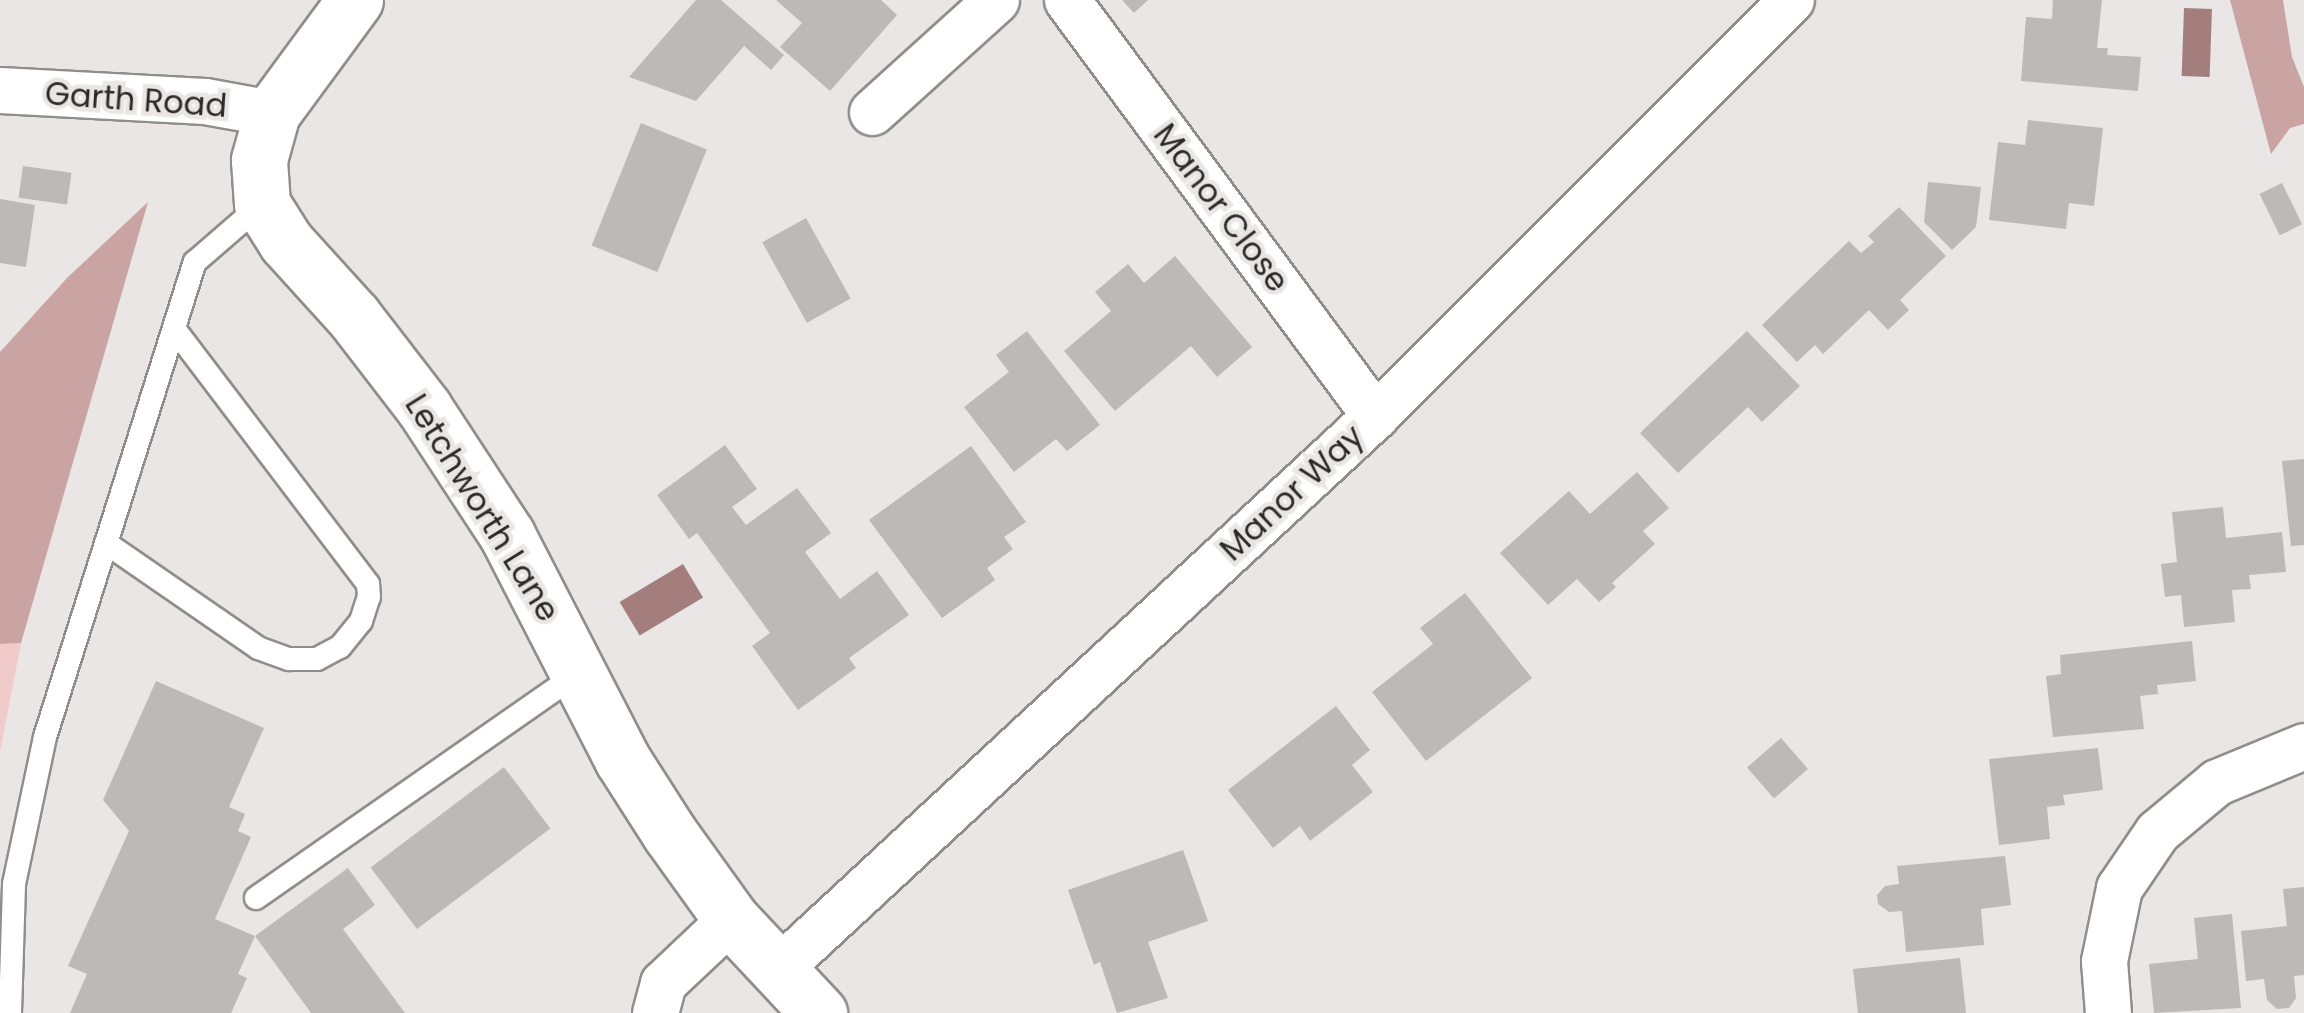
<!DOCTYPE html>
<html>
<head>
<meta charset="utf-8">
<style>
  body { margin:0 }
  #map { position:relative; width:2304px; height:1013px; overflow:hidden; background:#eae6e6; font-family:Poppins,sans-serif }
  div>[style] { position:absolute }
  .green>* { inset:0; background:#f0cbca }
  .forest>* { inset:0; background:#caa4a3 }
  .water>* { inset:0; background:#a37e7d; transform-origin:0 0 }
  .building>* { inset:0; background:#bdb9b9; transform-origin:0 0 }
  .roads { filter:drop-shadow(2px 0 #908d8c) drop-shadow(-2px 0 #908d8c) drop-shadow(0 2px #908d8c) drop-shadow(0 -2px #908d8c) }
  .lane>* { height:22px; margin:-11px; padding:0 11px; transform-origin:11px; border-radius:11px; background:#fff }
  .street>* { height:45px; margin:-22.5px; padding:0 22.5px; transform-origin:22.5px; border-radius:22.5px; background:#fff }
  .secondary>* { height:55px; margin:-27.5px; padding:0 27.5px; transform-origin:27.5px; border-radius:27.5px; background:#fff }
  span { translate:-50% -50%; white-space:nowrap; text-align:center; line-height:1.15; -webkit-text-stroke:9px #eae6e6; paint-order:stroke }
  .street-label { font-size:32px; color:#2b2929 }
</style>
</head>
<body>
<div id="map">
  <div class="green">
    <i style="clip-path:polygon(21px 643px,0 752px,0 644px)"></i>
  </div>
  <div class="forest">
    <i style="clip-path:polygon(2230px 0,2283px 0,2292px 57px,2304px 87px,2304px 124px,2290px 128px,2271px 154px)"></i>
    <i style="clip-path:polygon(148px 202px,21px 643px,0 644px,0 352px,67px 278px)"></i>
  </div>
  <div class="water">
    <i style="left:2184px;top:8px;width:28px;height:68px;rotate:2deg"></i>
    <i style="left:683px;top:564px;width:39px;height:74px;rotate:59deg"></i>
  </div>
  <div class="building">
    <i style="clip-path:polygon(696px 0,721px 0,784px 55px,771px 70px,744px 46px,696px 101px,629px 77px)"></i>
    <i style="clip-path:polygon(776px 0,881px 0,897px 15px,830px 91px,780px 47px,802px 23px)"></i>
    <i style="clip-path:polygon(1122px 0,1148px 0,1134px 13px)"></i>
    <i style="clip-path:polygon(2053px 0,2102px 0,2097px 48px,2108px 48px,2107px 55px,2141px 57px,2138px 91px,2021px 81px,2026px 17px,2052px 19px)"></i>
    <i style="clip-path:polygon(2028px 120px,2103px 128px,2094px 206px,2069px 203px,2066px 229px,1989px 220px,1998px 142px,2025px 145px)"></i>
    <i style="left:641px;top:123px;width:71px;height:132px;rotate:22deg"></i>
    <i style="left:23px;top:166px;width:49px;height:32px;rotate:8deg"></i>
    <i style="clip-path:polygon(1928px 182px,1981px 187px,1976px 227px,1952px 250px,1924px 222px)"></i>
    <i style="left:2282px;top:183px;width:46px;height:25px;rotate:64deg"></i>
    <i style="clip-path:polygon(0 199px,35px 205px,26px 267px,0 263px)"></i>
    <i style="clip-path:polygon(1899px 207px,1946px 256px,1900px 300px,1909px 310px,1888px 330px,1869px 310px,1823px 354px,1815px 345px,1797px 362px,1762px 325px,1849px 241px,1861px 253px,1874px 242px,1868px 236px)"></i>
    <i style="left:806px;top:218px;width:92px;height:50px;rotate:61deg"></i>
    <i style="clip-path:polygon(1175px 256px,1252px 347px,1217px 377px,1191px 346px,1115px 411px,1064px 351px,1111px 311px,1095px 292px,1128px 264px,1144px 283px)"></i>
    <i style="clip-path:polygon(1027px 331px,1100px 425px,1067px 451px,1056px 439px,1014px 472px,964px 407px,1009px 372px,996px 355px)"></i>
    <i style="clip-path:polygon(1747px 331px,1800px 386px,1762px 422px,1748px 407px,1678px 473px,1640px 433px)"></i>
    <i style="clip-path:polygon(725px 445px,757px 489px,732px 507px,746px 525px,797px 488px,831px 533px,805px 552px,840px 599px,877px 571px,909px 615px,849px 658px,856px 668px,798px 710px,752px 646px,770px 633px,697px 533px,689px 539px,657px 495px)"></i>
    <i style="clip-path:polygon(971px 446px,1026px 522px,1004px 537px,1013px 549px,987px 568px,995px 580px,942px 618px,869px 520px)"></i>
    <i style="clip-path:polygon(2304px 459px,2304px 545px,2291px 546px,2282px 461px)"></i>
    <i style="clip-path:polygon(1637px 472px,1669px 508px,1643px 531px,1655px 544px,1612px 583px,1616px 587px,1599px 602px,1577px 579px,1548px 605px,1500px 553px,1569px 491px,1590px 514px)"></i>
    <i style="clip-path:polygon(2223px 507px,2226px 538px,2282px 532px,2286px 572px,2249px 575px,2251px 589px,2232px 590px,2235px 622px,2184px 627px,2181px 595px,2165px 597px,2161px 564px,2177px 562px,2172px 512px)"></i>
    <i style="clip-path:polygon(1465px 593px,1532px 678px,1426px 761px,1372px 692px,1433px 644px,1420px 628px)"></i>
    <i style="clip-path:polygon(2192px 641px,2196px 681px,2157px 685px,2158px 694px,2140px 696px,2144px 729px,2053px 737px,2046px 676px,2061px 674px,2060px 655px)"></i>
    <i style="clip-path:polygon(156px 681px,264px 728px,229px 807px,245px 814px,238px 831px,251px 837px,215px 919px,255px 936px,348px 868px,375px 905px,343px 929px,405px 1013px,311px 1013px,255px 936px,238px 974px,247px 978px,231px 1013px,70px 1013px,87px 974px,68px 966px,129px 831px,103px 800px)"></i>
    <i style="clip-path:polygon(1336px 706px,1370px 750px,1352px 765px,1373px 792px,1310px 841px,1300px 826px,1273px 848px,1228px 790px)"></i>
    <i style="left:1781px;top:738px;width:41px;height:45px;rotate:49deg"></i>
    <i style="clip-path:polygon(2098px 748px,2103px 790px,2063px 795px,2065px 805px,2047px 807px,2050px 839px,1999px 845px,1989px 759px)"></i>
    <i style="left:504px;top:767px;width:77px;height:167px;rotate:53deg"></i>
    <i style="clip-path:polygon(1183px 850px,1208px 921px,1148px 942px,1168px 998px,1117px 1013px,1100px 962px,1094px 965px,1068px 890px)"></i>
    <i style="clip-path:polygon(2005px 856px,2011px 905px,1981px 909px,1984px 945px,1906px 952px,1902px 911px,1889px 912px,1878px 904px,1877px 895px,1885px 886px,1899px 884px,1897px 866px)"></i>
    <i style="clip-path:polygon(2304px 887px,2304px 975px,2294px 976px,2296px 998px,2289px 1008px,2277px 1009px,2267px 1000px,2264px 979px,2246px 981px,2241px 931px,2287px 926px,2283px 889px)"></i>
    <i style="clip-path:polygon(2232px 914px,2241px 1008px,2154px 1013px,2149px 964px,2198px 959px,2194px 918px)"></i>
    <i style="clip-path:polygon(1960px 958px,1966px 1013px,1858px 1013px,1853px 969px)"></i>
  </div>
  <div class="roads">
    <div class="lane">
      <i style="left:106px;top:543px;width:185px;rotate:34.6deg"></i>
      <i style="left:258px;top:648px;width:33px;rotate:20deg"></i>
      <i style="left:289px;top:659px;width:28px"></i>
      <i style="left:317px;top:659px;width:26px;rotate:-28deg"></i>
      <i style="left:340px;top:647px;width:33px;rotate:-51deg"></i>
      <i style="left:361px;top:621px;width:25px;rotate:-72deg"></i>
      <i style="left:369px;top:597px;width:13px;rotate:-94deg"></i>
      <i style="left:368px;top:584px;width:321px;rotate:-127.2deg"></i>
      <i style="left:256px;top:898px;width:395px;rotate:-34.9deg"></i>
      <i style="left:10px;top:1013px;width:129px;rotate:-88.2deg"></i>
      <i style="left:14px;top:884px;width:150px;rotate:-78.1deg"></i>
      <i style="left:45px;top:737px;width:498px;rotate:-72.5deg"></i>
      <i style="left:195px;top:262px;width:89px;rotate:-40.9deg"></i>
    </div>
    <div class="street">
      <i style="left:1067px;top:0;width:518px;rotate:53.48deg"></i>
      <i style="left:0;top:90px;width:205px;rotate:3.1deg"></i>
      <i style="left:205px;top:101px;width:68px;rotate:10.2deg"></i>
      <i style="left:872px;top:112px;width:167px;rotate:-42.1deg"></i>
      <i style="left:777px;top:970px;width:815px;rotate:-42.81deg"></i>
      <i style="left:1375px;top:416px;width:588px;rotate:-45deg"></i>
      <i style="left:655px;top:1013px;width:31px;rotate:-75deg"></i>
      <i style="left:663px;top:983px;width:93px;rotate:-43.3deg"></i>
      <i style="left:2108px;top:1013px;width:52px;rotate:-94.4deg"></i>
      <i style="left:2104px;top:961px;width:75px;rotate:-78.4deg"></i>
      <i style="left:2119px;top:888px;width:68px;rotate:-55.8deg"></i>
      <i style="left:2157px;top:832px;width:78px;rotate:-39.8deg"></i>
      <i style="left:2217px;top:782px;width:94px;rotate:-22.5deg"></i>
    </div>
    <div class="secondary">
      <i style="left:355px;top:0;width:140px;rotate:126.3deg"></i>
      <i style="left:272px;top:113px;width:49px;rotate:105.5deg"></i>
      <i style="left:259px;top:160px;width:44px;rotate:86.1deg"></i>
      <i style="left:262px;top:204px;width:45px;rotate:57.7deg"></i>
      <i style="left:286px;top:242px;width:101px;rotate:47.8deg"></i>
      <i style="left:354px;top:317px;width:115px;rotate:52.4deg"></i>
      <i style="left:424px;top:408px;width:152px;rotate:56.8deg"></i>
      <i style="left:507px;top:535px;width:252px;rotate:62.8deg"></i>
      <i style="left:622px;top:759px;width:89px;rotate:57.4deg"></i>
      <i style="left:670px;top:834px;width:105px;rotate:54.3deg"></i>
      <i style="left:731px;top:919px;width:129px;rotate:46.9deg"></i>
    </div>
  </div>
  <div class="street-label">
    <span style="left:136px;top:100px;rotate:4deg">Garth Road</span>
    <span style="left:1221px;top:208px;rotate:53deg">Manor Close</span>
    <span style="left:1292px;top:493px;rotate:-43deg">Manor Way</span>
    <span style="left:482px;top:508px;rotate:58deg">Letchworth Lane</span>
  </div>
</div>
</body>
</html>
